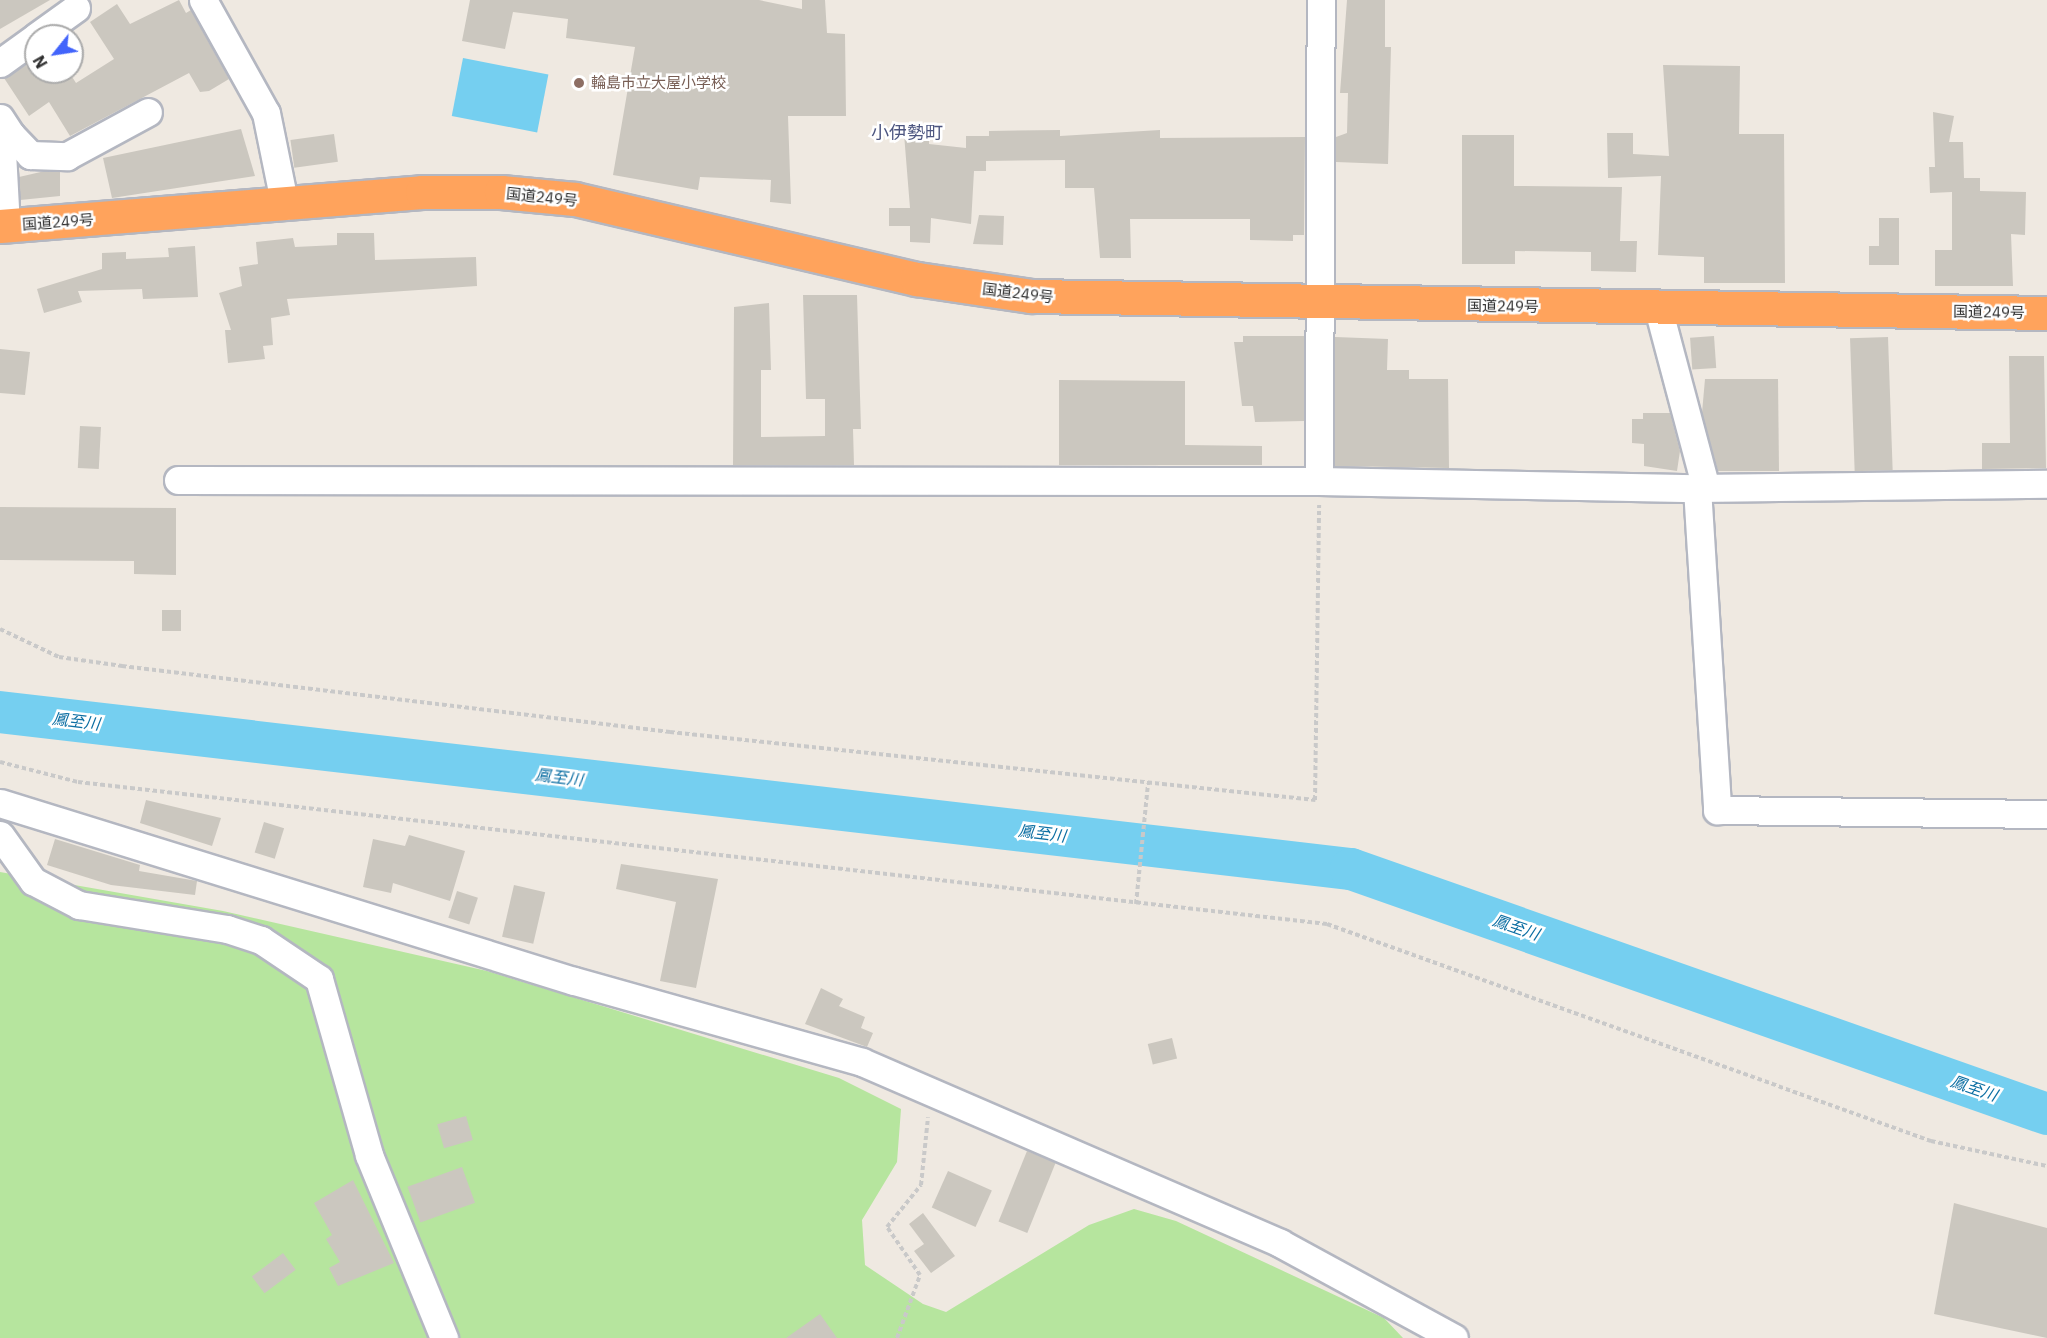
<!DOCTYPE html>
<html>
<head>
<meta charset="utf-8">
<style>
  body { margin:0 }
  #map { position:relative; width:2047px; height:1338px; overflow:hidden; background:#efe9e1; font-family:"IBM Plex Sans","Noto Sans JP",sans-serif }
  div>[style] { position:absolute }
  .green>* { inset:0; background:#b6e59e }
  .water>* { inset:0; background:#75cff0; transform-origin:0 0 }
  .river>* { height:42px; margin:-21px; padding:0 21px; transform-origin:21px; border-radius:21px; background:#75cff0 }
  .building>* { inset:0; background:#cbc7bf; transform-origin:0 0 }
  .path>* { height:4px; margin-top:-2px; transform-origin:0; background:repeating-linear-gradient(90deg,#c9c9c9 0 4.5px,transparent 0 7.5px) }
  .roads { filter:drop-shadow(2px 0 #b4b7c1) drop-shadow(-2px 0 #b4b7c1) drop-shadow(0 2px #b4b7c1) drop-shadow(0 -2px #b4b7c1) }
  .minor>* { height:27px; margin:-13.5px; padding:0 13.5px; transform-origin:13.5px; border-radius:13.5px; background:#fff }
  .highway>* { height:33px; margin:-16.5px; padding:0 16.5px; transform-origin:16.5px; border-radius:16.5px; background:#ffa35c }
  .dots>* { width:16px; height:16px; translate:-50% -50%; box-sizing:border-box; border:3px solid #fff; border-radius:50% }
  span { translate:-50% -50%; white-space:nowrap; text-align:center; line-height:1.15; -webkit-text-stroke:5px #fff; paint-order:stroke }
  .education-label { font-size:15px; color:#785e54 }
  .left { translate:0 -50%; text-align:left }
  .street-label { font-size:15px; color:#2e2e2e }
  .water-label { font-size:16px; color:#0d6fa3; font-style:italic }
  .quarter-label { font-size:18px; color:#4d5680 }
  .north { position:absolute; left:24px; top:24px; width:60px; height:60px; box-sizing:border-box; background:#fff; border:2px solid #ababab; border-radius:50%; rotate:240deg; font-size:16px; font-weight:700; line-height:24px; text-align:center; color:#2e2e2e }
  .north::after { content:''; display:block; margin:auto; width:21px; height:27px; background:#4264fb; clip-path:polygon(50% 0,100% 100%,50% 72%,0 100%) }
</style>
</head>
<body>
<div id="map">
  <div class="green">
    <i style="clip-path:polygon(0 872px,223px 911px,487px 971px,839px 1078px,901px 1109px,897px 1162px,862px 1220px,865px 1265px,923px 1304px,946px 1312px,1089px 1225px,1134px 1209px,1176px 1221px,1384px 1318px,1403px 1338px,0 1338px)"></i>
  </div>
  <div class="water">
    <i style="left:463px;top:58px;width:87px;height:59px;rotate:11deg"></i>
  </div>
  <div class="river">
    <i style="left:0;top:712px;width:1360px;rotate:6.63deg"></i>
    <i style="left:1351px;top:869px;width:738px;rotate:19.39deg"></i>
  </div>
  <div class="building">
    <i style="clip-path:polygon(0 0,50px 0,0 29px)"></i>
    <i style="clip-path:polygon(179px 0,186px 13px,191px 10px,229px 79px,209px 91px,200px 92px,189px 73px,70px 136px,49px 102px,29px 116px,4px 78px,25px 64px,31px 73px,69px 72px,76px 83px,114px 59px,90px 22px,117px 4px,130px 24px)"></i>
    <i style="clip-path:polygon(470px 0,759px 0,802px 9px,802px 0,825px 0,827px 33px,845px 34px,846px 116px,788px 116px,791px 204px,770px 202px,771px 180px,700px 177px,698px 190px,613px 175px,635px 47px,566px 38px,568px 19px,513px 12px,505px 49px,462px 41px)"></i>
    <i style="clip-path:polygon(1347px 0,1385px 0,1385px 47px,1391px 47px,1388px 164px,1336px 162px,1336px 137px,1347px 133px,1348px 93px,1340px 93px)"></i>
    <i style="clip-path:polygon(1663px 65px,1740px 66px,1739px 134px,1784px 134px,1785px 283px,1704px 283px,1704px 257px,1658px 255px,1661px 176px,1608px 178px,1607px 133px,1633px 133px,1633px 154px,1669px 156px)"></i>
    <i style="clip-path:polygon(1933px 112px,1954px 116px,1949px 142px,1963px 142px,1964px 178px,1980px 178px,1980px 191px,2026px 192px,2025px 235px,2011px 234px,2013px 286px,1935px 286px,1935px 250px,1952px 250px,1952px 192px,1930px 193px,1929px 167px,1935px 167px)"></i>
    <i style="clip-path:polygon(241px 129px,255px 176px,112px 198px,103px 158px)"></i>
    <i style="clip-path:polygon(1060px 130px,1060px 136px,1160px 130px,1160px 138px,1305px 137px,1304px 235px,1293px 235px,1293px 241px,1250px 240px,1250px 219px,1130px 219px,1131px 258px,1100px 258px,1094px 188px,1065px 188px,1065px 160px,986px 161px,986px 171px,974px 171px,971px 224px,931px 218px,930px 243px,910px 242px,910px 226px,889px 226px,889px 208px,910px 208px,904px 134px,929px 135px,929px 144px,966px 148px,966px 136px,989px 136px,989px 131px)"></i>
    <i style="left:334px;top:134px;width:28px;height:44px;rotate:82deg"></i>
    <i style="clip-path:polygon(1462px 135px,1514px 135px,1514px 186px,1622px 187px,1620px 241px,1637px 241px,1636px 272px,1591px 271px,1591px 252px,1515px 251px,1515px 264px,1462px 264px)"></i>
    <i style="clip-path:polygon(45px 171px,60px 172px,60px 196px,20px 200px,19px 177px)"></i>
    <i style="clip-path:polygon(979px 215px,1004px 216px,1003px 245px,973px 244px)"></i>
    <i style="clip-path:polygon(1879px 218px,1899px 218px,1899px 265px,1869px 265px,1869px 246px,1879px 246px)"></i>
    <i style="clip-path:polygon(337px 233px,374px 233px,375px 260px,476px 257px,477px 286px,287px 299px,290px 315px,271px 318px,273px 345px,263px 346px,265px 359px,228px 363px,225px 330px,231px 330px,219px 293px,242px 286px,239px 267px,258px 264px,256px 242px,293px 238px,295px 247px,337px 245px)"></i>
    <i style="clip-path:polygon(195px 246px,198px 297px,143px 299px,142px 289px,78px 291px,82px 302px,44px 313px,37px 289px,102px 269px,102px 253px,126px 252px,126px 259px,169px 257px,168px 248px)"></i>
    <i style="clip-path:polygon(803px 295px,857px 295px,861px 429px,853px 429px,854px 465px,733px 465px,734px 307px,769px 303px,771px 370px,761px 370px,761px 437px,825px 436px,825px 399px,806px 399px)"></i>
    <i style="clip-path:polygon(1243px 336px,1304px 336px,1304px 421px,1255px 422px,1253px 406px,1242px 406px,1234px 342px,1243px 342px)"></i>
    <i style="left:1714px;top:336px;width:32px;height:24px;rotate:86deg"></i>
    <i style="clip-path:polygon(1335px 337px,1388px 339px,1387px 370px,1409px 370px,1409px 379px,1448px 379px,1449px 468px,1335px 466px)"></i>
    <i style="left:1888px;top:337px;width:133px;height:38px;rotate:88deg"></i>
    <i style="clip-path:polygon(0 349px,30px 352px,25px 395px,0 393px)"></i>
    <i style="clip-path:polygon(2009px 356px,2044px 356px,2046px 468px,1982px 469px,1982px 443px,2010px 443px)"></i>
    <i style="clip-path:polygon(1705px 379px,1778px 379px,1779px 471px,1718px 471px,1702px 413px)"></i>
    <i style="clip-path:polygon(1059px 380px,1185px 381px,1185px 445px,1262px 446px,1262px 465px,1059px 465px)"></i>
    <i style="clip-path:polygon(1643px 413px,1670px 413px,1680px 451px,1677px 471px,1644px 466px,1644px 444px,1632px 443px,1632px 419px,1643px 419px)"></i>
    <i style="left:80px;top:426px;width:21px;height:42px;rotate:3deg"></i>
    <i style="clip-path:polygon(0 507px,176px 508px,176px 575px,134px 574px,134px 561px,0 560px)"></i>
    <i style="left:162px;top:610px;width:19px;height:21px"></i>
    <i style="clip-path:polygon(146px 800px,221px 818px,212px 846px,140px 823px)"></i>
    <i style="left:264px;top:822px;width:21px;height:32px;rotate:17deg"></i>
    <i style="clip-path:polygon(409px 835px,465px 851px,450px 901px,393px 883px,391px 893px,363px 887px,373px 839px,405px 846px)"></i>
    <i style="clip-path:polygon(55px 839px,140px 865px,139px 871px,197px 881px,195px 895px,111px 885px,47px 865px)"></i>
    <i style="clip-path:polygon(621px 864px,718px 879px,696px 988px,660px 981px,676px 902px,616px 889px)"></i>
    <i style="left:514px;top:885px;width:32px;height:53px;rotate:13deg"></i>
    <i style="left:457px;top:891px;width:22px;height:28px;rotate:18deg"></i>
    <i style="clip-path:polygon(821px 988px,843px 999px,839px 1006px,865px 1017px,861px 1028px,873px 1033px,867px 1047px,805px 1024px)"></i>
    <i style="left:1172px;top:1038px;width:21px;height:25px;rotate:76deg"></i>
    <i style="left:466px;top:1116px;width:25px;height:30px;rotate:74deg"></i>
    <i style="left:1027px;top:1151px;width:31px;height:76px;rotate:22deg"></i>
    <i style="left:462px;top:1167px;width:38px;height:58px;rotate:70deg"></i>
    <i style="left:948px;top:1171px;width:48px;height:40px;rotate:24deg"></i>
    <i style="clip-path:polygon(353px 1180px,394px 1263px,338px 1286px,329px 1268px,340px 1262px,326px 1239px,332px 1235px,314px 1203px)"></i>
    <i style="clip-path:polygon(1954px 1203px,2047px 1228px,2047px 1338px,1934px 1314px)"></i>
    <i style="clip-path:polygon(923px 1213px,955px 1256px,931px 1273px,914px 1251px,924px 1244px,909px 1224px)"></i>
    <i style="left:283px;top:1253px;width:21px;height:39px;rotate:53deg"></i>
    <i style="clip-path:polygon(820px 1314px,837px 1338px,786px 1338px)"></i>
  </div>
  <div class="path">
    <i style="left:0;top:629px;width:65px;rotate:25.4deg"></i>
    <i style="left:59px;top:657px;width:64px;rotate:8.1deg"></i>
    <i style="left:122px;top:666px;width:552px;rotate:6.87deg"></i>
    <i style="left:670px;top:732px;width:649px;rotate:6.02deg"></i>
    <i style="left:1315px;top:800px;width:295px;rotate:-89.2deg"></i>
    <i style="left:0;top:762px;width:81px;rotate:14.4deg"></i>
    <i style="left:78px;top:782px;width:1257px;rotate:6.49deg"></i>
    <i style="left:1327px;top:924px;width:642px;rotate:19.76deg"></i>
    <i style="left:1931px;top:1141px;width:119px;rotate:12.2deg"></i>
    <i style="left:1136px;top:904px;width:121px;rotate:-84.3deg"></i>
    <i style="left:897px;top:1338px;width:67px;rotate:-69.9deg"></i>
    <i style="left:920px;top:1275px;width:58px;rotate:-124.5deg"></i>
    <i style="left:887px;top:1227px;width:54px;rotate:-51deg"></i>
    <i style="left:921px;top:1185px;width:68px;rotate:-84.1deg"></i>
  </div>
  <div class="roads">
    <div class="minor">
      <i style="left:203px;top:0;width:129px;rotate:60.9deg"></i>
      <i style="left:266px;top:113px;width:95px;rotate:78.5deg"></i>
      <i style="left:37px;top:36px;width:48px;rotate:-35.7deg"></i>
      <i style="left:0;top:63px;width:44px;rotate:-35.8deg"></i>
      <i style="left:0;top:118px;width:20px;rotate:57deg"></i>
      <i style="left:11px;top:135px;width:19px;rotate:118deg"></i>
      <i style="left:2px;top:152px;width:74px;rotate:86.9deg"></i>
      <i style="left:11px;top:135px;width:28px;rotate:46deg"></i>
      <i style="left:30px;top:155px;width:37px;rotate:2deg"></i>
      <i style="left:67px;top:156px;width:92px;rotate:-28.5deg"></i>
      <i style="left:1658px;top:308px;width:186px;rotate:75.1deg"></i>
      <i style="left:178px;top:480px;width:1141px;rotate:0.05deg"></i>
      <i style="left:1319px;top:481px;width:378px;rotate:1.1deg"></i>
      <i style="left:1697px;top:488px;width:350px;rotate:-0.7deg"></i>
      <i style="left:1319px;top:481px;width:481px;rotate:-89.8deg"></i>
      <i style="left:1697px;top:488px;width:323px;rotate:86.4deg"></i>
      <i style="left:1717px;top:810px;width:330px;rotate:0.7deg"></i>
      <i style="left:0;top:803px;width:601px;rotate:17.23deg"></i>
      <i style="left:574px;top:981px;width:299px;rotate:15.7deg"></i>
      <i style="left:862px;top:1062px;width:456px;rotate:23.4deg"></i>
      <i style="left:1280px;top:1243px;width:198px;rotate:28.6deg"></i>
      <i style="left:0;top:835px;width:57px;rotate:54.3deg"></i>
      <i style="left:33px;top:881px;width:52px;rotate:27.6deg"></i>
      <i style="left:79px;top:905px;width:150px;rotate:9.2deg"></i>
      <i style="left:227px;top:929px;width:36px;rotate:18deg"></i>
      <i style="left:261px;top:940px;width:70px;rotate:33.9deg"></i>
      <i style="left:319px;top:979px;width:183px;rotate:74.1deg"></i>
      <i style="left:369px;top:1155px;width:198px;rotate:67.7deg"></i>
    </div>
    <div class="highway">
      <i style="left:0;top:226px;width:423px;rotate:-4.6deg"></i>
      <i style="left:422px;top:192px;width:79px"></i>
      <i style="left:501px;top:192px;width:74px;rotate:5.4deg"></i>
      <i style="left:575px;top:199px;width:351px;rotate:13.2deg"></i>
      <i style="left:917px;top:279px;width:115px;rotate:8.5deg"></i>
      <i style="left:1031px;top:296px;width:1016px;rotate:0.96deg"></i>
    </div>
  </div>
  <div class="dots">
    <i style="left:579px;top:83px;background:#8d6e63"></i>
  </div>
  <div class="education-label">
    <span class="left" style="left:591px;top:83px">輪島市立大屋小学校</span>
  </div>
  <div class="street-label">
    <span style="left:542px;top:197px;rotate:6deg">国道249号</span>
    <span style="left:58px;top:222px;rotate:-4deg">国道249号</span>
    <span style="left:1018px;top:293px;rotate:7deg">国道249号</span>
    <span style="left:1503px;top:306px;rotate:1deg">国道249号</span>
    <span style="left:1989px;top:312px;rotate:1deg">国道249号</span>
  </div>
  <div class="water-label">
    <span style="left:76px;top:721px;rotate:7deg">鳳至川</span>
    <span style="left:559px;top:777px;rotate:7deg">鳳至川</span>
    <span style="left:1042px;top:833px;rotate:7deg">鳳至川</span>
    <span style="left:1516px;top:927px;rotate:19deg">鳳至川</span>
    <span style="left:1974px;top:1088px;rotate:19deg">鳳至川</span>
  </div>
  <div class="quarter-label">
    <span style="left:907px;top:133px">小伊勢町</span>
  </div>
  <div class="north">N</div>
</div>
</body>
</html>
